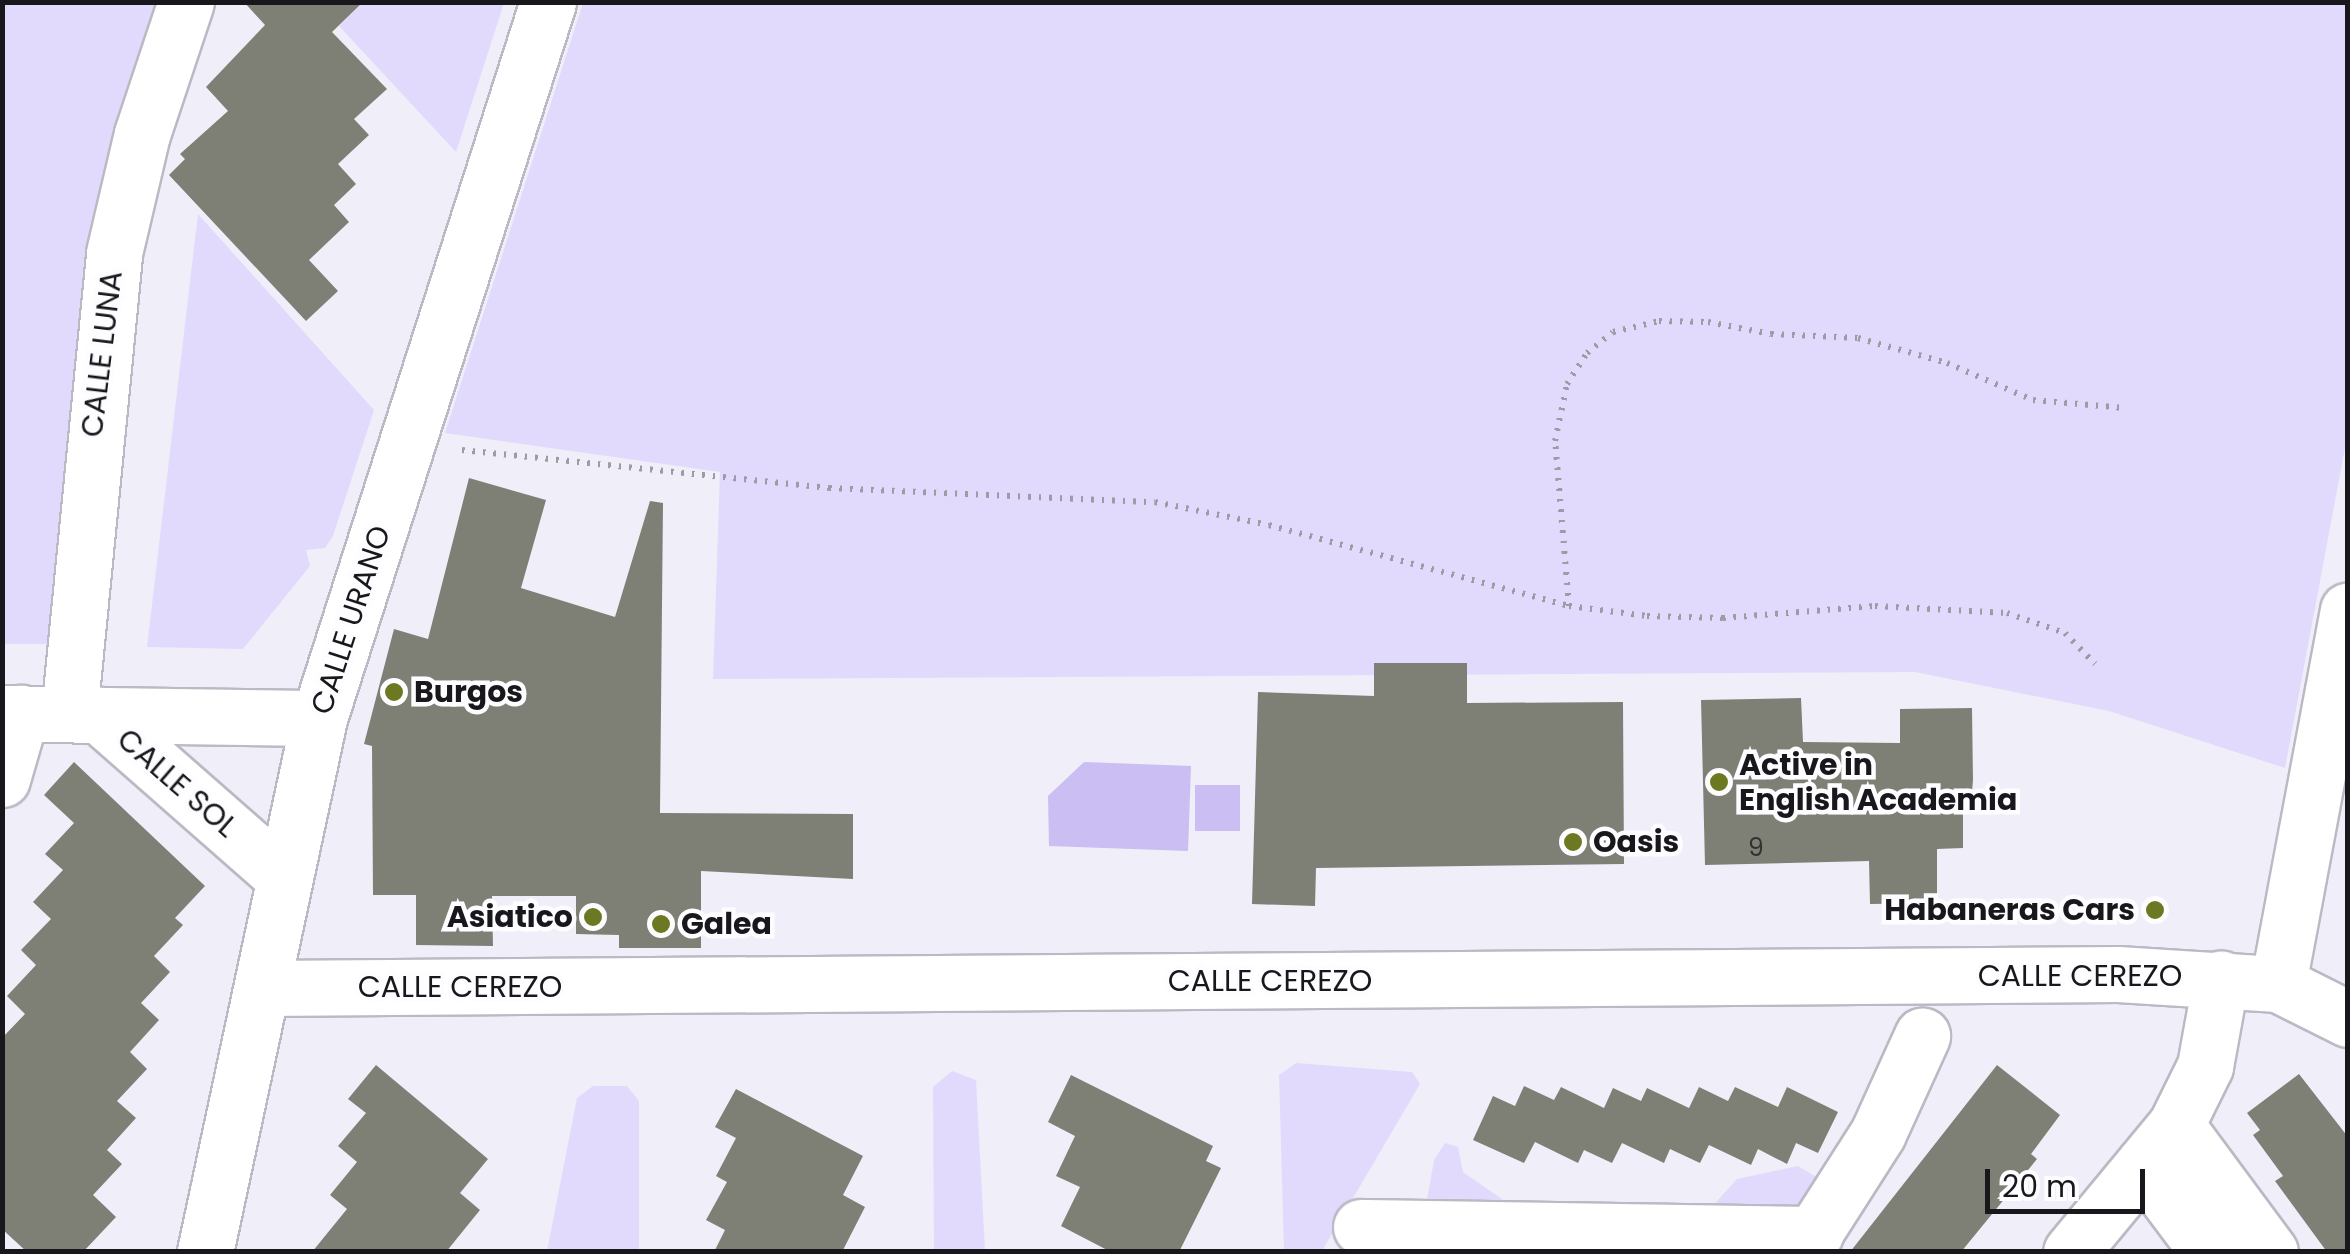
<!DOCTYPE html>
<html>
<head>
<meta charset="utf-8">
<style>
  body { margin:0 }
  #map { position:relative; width:2350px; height:1254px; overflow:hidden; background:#f0eef9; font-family:Poppins,sans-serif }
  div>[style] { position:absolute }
  .green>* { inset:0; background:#e2dafc }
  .water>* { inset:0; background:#cabef2; transform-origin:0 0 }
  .building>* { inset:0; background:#7e8076 }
  .path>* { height:6px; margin-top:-3px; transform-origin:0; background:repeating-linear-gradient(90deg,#9d9ca4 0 2.5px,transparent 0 10.5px) }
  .roads { filter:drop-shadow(2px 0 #bbb9c3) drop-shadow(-2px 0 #bbb9c3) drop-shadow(0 2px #bbb9c3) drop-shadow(0 -2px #bbb9c3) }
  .minor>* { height:55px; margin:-27.5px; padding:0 27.5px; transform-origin:27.5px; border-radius:27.5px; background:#fff }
  .dots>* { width:28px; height:28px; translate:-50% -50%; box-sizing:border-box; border:5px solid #fdfcff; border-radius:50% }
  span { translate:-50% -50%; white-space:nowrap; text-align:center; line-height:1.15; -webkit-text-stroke:9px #fdfcff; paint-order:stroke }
  .number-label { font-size:25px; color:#323132 }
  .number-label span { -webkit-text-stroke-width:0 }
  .street-label { font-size:30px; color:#18171b }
  .poi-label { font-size:30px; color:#18171b; font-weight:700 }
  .left { translate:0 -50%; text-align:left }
  .right { translate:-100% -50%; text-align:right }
  .frame { position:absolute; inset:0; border:5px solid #18171b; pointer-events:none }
  .scale { position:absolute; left:1985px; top:1169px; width:160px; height:45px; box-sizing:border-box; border:5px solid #18171b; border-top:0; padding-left:12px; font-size:30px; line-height:35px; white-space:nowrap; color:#18171b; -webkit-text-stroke:8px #fdfcff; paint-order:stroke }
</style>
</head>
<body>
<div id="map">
  <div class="green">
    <i style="clip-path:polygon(363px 2px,504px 3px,456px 152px,339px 26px)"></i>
    <i style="clip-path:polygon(3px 3px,169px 3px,54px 644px,3px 644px)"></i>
    <i style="clip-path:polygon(583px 3px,2347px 3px,2347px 437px,2285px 768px,2109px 711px,1915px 672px,713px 679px,720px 472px,445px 433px)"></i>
    <i style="clip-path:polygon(198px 214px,374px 410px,333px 536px,325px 548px,306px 550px,310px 566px,243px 649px,147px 647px)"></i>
    <i style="clip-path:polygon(1296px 1063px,1412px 1072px,1420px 1084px,1322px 1251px,1284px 1251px,1279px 1075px)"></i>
    <i style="clip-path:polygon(952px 1071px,976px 1080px,985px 1251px,934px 1251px,933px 1087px)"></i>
    <i style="clip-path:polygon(593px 1086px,627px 1086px,639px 1101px,639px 1251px,547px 1251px,577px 1098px)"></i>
    <i style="clip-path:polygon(1445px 1143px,1458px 1147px,1463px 1172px,1502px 1199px,1503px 1209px,1424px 1217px,1434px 1160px)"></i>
    <i style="clip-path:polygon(1798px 1166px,1818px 1178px,1821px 1204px,1736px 1216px,1716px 1202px,1737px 1179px)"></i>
  </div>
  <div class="water">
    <i style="clip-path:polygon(1084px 762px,1191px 766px,1188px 851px,1049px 846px,1048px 796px)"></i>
    <i style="left:1195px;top:785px;width:45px;height:46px"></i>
  </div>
  <div class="building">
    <i style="clip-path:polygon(244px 2px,363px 2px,332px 32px,387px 89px,354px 119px,369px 135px,338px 164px,356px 184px,334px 205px,349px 222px,309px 260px,338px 291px,306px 321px,169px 175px,185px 159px,180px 154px,228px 111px,206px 87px,265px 25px)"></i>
    <i style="clip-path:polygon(469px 478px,546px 500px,521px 588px,615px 617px,650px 501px,663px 503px,660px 813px,853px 814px,853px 879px,701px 871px,701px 948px,619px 948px,619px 935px,576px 934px,576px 896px,492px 896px,493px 946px,416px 945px,416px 895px,373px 895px,372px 746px,364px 744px,394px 629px,428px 639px)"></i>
    <i style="clip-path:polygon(1374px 663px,1467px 663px,1467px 703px,1623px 702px,1624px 864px,1316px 868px,1315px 906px,1252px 904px,1258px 692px,1374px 696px)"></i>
    <i style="clip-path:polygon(1801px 698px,1803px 742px,1900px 743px,1900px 709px,1972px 708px,1973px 780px,1971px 804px,1963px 805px,1963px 848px,1937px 849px,1937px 903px,1870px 904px,1869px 861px,1705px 865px,1701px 700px)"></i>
    <i style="clip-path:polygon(74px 762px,205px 886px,175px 918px,183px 925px,154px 956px,170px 972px,141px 1003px,159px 1020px,130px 1052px,147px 1069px,117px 1101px,136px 1118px,107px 1150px,122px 1164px,93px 1195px,116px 1217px,83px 1252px,27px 1252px,2px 1229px,2px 1038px,25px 1014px,7px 996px,36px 965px,21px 950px,51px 919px,33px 902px,63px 870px,45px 854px,74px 823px,44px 795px)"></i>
    <i style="clip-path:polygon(376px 1065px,488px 1159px,460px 1193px,480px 1210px,446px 1252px,312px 1252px,347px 1209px,330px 1195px,357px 1162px,338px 1146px,366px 1113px,348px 1099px)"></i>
    <i style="clip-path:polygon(1997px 1065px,2060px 1115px,2031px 1154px,2037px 1159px,1961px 1252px,1850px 1252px)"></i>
    <i style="clip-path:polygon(2299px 1074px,2348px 1137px,2348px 1252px,2327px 1252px,2275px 1181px,2283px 1176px,2253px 1135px,2260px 1130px,2247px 1113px)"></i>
    <i style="clip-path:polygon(1071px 1075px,1213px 1146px,1206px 1161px,1221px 1168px,1179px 1252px,1111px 1252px,1061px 1226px,1080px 1187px,1056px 1176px,1075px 1136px,1048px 1122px)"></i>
    <i style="clip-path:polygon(1524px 1086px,1554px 1100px,1561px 1087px,1604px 1108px,1613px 1088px,1641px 1101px,1647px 1088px,1689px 1108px,1699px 1087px,1728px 1101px,1735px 1087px,1778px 1107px,1787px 1087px,1838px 1112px,1818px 1153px,1796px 1143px,1787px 1164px,1758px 1149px,1751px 1165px,1709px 1145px,1700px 1163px,1670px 1149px,1664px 1163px,1622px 1143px,1612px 1163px,1584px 1150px,1578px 1163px,1535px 1142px,1524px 1163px,1473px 1140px,1493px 1096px,1515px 1106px)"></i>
    <i style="clip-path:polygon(736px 1089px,863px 1156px,843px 1195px,865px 1207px,842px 1252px,714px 1252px,725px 1230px,706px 1220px,727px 1182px,716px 1176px,736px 1138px,715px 1127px)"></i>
  </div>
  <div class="path">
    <i style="left:462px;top:450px;width:369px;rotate:5.9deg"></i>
    <i style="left:829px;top:488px;width:326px;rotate:2.5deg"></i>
    <i style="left:1155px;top:502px;width:116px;rotate:11.4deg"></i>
    <i style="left:1269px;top:525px;width:311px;rotate:15.1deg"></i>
    <i style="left:1569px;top:606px;width:79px;rotate:7.3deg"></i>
    <i style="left:1647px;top:616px;width:76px;rotate:1.5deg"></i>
    <i style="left:1723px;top:618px;width:152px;rotate:-4.5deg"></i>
    <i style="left:1875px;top:606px;width:132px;rotate:3deg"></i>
    <i style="left:2007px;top:613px;width:61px;rotate:19deg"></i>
    <i style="left:2065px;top:633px;width:43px;rotate:45.9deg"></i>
    <i style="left:1569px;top:606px;width:166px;rotate:-94.8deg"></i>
    <i style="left:1555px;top:441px;width:58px;rotate:-78.1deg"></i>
    <i style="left:1567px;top:384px;width:37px;rotate:-57deg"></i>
    <i style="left:1587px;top:353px;width:33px;rotate:-39deg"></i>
    <i style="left:1613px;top:332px;width:47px;rotate:-13.4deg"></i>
    <i style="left:1659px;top:321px;width:49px;rotate:1.2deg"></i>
    <i style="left:1708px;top:322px;width:64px;rotate:10.8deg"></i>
    <i style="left:1771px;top:334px;width:87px;rotate:2.6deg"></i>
    <i style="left:1858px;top:338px;width:92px;rotate:15.7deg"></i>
    <i style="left:1947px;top:363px;width:94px;rotate:23.3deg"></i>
    <i style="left:2033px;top:400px;width:92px;rotate:5deg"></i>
  </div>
  <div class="roads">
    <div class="minor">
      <i style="left:2px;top:713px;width:97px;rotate:1.2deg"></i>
      <i style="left:99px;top:715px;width:244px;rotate:41.3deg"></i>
      <i style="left:69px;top:714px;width:463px;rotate:-84.4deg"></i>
      <i style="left:114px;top:253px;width:122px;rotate:-76.8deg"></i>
      <i style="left:142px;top:134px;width:139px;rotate:-71.6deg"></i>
      <i style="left:99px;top:715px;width:220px;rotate:0.8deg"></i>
      <i style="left:2px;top:779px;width:69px;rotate:-73.9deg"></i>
      <i style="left:2278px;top:984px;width:380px;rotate:-79.4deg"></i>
      <i style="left:263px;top:988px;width:1855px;rotate:-0.43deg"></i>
      <i style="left:2118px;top:974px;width:160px;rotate:3.6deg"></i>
      <i style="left:2278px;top:984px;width:78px;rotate:26.6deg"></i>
      <i style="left:2176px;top:1125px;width:158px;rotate:53.5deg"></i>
      <i style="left:2143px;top:1165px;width:109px;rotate:53.2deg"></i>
      <i style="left:1361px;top:1227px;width:454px;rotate:0.9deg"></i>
      <i style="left:205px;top:1252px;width:546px;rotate:-77.95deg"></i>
      <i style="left:319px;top:718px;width:752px;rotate:-72.26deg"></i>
      <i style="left:1802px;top:1252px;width:141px;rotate:-57.4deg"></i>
      <i style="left:1878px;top:1133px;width:107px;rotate:-65.6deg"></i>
      <i style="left:2071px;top:1252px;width:165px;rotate:-50.4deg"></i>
      <i style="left:2176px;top:1125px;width:66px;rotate:-63.8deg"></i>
      <i style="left:2205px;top:1066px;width:89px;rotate:-79.7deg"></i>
    </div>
  </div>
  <div class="dots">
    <i style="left:394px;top:692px;background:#6d7823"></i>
    <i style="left:1719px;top:782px;background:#6d7823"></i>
    <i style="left:1573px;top:842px;background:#6d7823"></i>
    <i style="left:2155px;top:910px;background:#6d7823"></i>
    <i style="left:593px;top:917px;background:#6d7823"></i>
    <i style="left:661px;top:924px;background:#6d7823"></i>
  </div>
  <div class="number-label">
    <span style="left:1756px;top:848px">9</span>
  </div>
  <div class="street-label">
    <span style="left:102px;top:354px;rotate:-83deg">CALLE LUNA</span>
    <span style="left:351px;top:620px;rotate:-72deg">CALLE URANO</span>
    <span style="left:177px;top:783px;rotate:41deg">CALLE SOL</span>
    <span style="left:2080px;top:976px">CALLE CEREZO</span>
    <span style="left:1270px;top:981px">CALLE CEREZO</span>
    <span style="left:460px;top:987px">CALLE CEREZO</span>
  </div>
  <div class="poi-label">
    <span class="left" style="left:414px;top:692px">Burgos</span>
    <span class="left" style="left:1739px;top:782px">Active in<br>English Academia</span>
    <span class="left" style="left:1593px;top:842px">Oasis</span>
    <span class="right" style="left:2135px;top:910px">Habaneras Cars</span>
    <span class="right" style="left:573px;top:917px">Asiatico</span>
    <span class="left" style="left:681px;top:924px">Galea</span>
  </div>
  <div class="frame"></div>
  <div class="scale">20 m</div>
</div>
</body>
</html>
